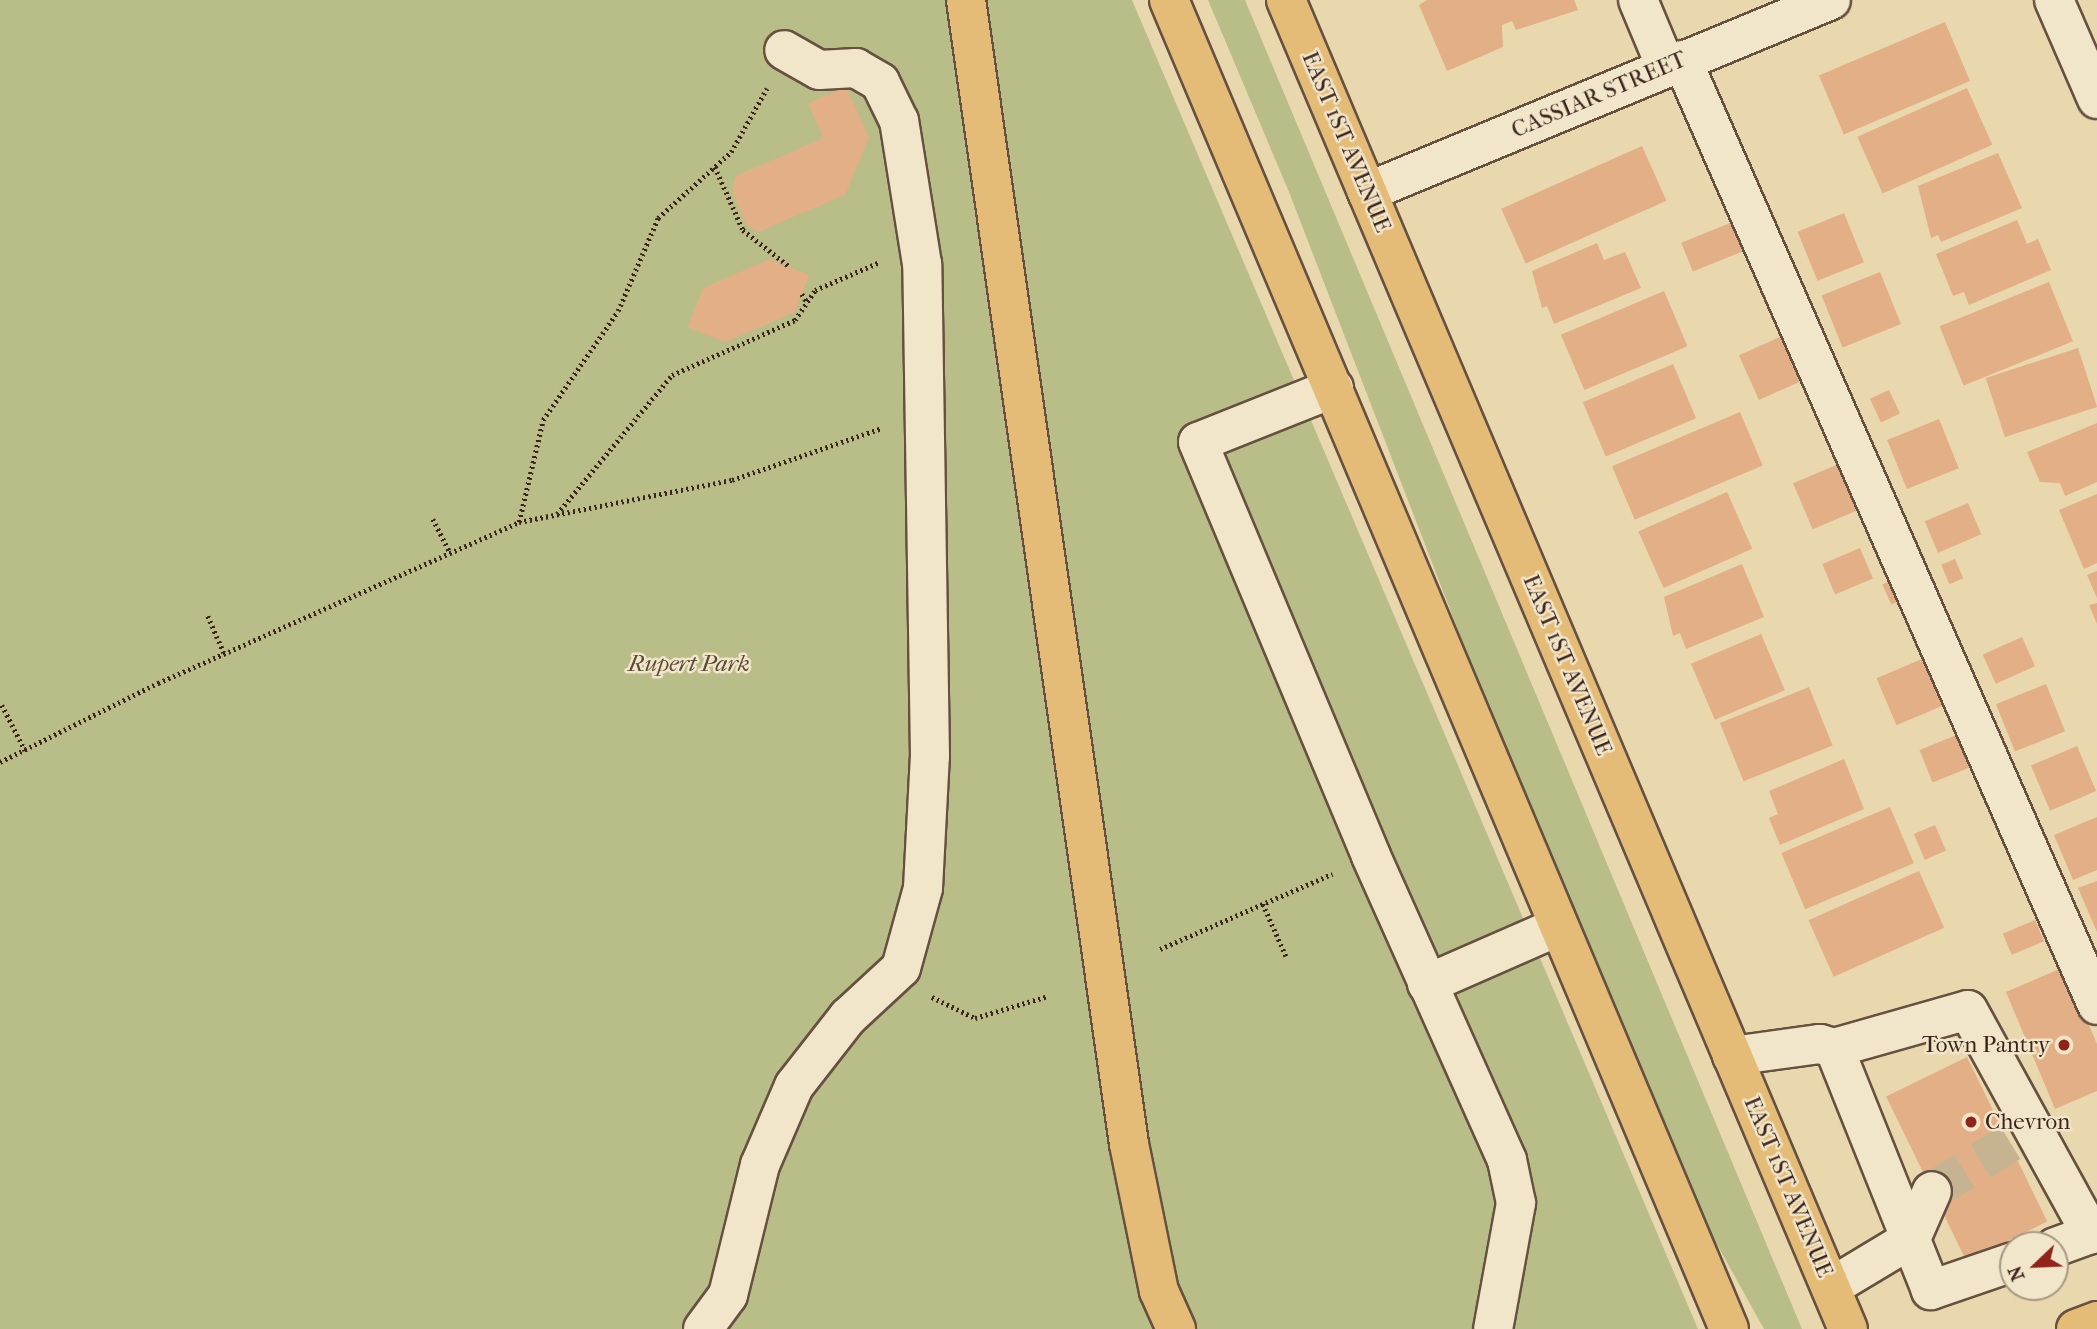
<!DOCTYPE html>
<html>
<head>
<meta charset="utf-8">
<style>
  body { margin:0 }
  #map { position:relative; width:2097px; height:1329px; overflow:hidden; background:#e9d7ae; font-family:"IM FELL French Canon",serif }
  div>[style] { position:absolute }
  .green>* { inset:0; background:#b9be89 }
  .building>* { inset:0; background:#e3af86; transform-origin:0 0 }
  .minor-tunnel>* { height:38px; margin-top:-19px; transform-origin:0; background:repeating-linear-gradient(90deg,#c6b391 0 38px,transparent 0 57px) }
  .path>* { height:4.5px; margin-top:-2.25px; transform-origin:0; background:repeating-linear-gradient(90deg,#3b241b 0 2px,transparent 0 5.5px) }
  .roads { filter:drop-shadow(2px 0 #665140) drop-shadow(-2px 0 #665140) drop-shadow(0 2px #665140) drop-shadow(0 -2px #665140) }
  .minor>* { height:38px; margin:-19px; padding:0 19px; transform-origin:19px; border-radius:19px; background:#f1e5ca }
  .major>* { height:38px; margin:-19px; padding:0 19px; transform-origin:19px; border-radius:19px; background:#e4bc77 }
  .highway>* { height:38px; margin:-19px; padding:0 19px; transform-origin:19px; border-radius:19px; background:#e4bc77 }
  .dots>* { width:19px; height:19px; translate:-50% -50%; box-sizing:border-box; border:4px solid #f1e5ca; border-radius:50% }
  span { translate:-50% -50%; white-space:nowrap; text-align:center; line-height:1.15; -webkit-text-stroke:5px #f1e5ca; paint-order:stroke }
  .street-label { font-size:23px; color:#3b241b }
  .park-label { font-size:23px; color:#5a4a36; font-style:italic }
  .poi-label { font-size:23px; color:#3b241b }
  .right { translate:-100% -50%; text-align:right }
  .left { translate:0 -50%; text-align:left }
  .north { position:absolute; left:1999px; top:1231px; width:70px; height:70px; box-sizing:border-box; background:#f1e5ca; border:2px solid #a89884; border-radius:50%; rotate:247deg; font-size:19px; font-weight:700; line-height:28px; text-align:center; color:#3b241b }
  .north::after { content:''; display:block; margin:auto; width:24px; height:32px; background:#8f2418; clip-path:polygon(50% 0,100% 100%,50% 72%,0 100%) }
</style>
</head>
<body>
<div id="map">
  <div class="green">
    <i style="clip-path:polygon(0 0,1132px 0,1698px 1329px,0 1329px)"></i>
    <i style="clip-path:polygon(1208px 0,1245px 0,1802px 1329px,1764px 1329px,1704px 1221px,1507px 757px,1289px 192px)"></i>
  </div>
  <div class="building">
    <i style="clip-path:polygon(1427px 0,1574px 0,1578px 10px,1516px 30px,1512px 21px,1502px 25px,1503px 47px,1447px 71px,1419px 5px)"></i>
    <i style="left:1945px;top:22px;width:64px;height:137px;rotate:67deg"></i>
    <i style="clip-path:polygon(846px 87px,869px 137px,845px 195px,758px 232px,746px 225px,732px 190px,736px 176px,823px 138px,808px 103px)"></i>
    <i style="left:1967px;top:88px;width:62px;height:120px;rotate:66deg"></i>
    <i style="left:1642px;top:146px;width:60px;height:154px;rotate:66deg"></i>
    <i style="clip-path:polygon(1998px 153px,2022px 208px,1941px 242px,1938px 235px,1931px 238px,1918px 186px)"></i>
    <i style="left:1844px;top:213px;width:53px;height:50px;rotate:68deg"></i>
    <i style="clip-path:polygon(2017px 220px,2027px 244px,2038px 239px,2051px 270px,1969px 305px,1964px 292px,1953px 296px,1936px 254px)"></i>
    <i style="left:1735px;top:221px;width:31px;height:58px;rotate:68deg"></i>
    <i style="clip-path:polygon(1597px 243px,1604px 260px,1625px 252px,1641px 288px,1554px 324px,1547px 306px,1542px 308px,1532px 271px)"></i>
    <i style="clip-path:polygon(770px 259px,809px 275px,795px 312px,725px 342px,688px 327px,703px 288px)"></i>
    <i style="left:1880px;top:272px;width:56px;height:63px;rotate:68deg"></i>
    <i style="left:2049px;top:282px;width:64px;height:118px;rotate:68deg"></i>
    <i style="left:1664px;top:291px;width:60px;height:112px;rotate:67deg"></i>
    <i style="left:1791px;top:332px;width:49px;height:57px;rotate:66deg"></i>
    <i style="left:2078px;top:348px;width:62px;height:97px;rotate:72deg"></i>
    <i style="left:1673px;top:364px;width:59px;height:98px;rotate:67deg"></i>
    <i style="left:1889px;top:390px;width:26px;height:21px;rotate:65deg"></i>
    <i style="left:1740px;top:412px;width:58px;height:139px;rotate:67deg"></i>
    <i style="left:1939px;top:419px;width:53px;height:56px;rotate:68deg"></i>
    <i style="clip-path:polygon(2097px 423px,2097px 482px,2065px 496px,2060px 483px,2040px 482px,2027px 452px)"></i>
    <i style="left:1841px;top:463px;width:50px;height:52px;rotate:67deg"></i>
    <i style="left:1727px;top:492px;width:62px;height:97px;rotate:66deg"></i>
    <i style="clip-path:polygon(2097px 494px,2097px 563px,2084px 569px,2059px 510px)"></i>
    <i style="left:1968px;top:503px;width:34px;height:47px;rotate:67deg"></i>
    <i style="left:1860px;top:548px;width:33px;height:41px;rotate:67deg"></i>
    <i style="left:1955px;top:559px;width:21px;height:15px;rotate:67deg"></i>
    <i style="clip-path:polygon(1742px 564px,1764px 617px,1686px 649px,1680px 633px,1673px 636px,1664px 597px)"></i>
    <i style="clip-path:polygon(2097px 571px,2097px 598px,2087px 575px)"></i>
    <i style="left:1897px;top:578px;width:22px;height:16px;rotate:66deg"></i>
    <i style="clip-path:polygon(2097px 603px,2097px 624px,2089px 605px)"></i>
    <i style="left:1761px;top:634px;width:61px;height:76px;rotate:67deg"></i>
    <i style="left:2022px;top:637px;width:32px;height:43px;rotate:66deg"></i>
    <i style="left:1929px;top:656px;width:51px;height:57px;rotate:67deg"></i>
    <i style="left:2046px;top:684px;width:51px;height:54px;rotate:68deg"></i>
    <i style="left:1809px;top:687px;width:63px;height:96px;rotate:68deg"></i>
    <i style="left:1964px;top:732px;width:35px;height:48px;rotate:68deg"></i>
    <i style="left:2077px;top:746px;width:49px;height:50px;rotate:67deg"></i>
    <i style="clip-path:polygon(1844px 759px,1864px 809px,1780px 845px,1769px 818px,1778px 814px,1769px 791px)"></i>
    <i style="left:1890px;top:807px;width:61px;height:118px;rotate:67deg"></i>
    <i style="clip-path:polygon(2097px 817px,2097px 870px,2073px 880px,2054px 835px)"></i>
    <i style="left:1935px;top:825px;width:28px;height:23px;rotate:67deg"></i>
    <i style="left:1919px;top:871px;width:62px;height:121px;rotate:66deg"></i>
    <i style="clip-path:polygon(2097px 881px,2097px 932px,2078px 888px)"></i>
    <i style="left:2035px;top:920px;width:23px;height:35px;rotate:67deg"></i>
    <i style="clip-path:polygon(2064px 967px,2097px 1044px,2097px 1091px,2055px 1109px,2006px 992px)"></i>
    <i style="left:1967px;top:1057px;width:183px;height:90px;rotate:64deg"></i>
  </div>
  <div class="minor-tunnel">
    <i style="left:1932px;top:1191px;width:92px;rotate:-31.6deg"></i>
  </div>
  <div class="path">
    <i style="left:715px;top:167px;width:69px;rotate:66deg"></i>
    <i style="left:743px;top:230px;width:60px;rotate:38.2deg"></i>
    <i style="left:802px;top:294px;width:9px;rotate:58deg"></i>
    <i style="left:557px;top:514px;width:180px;rotate:-50.4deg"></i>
    <i style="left:672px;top:375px;width:135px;rotate:-24.1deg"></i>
    <i style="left:795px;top:320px;width:36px;rotate:-56deg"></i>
    <i style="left:815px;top:290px;width:71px;rotate:-23.3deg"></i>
    <i style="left:433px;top:519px;width:38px;rotate:63deg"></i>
    <i style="left:519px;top:522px;width:105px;rotate:-76.8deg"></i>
    <i style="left:543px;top:420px;width:132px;rotate:-55.5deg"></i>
    <i style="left:618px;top:311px;width:101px;rotate:-66.7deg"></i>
    <i style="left:658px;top:218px;width:98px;rotate:-42.1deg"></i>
    <i style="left:731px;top:152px;width:73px;rotate:-60.6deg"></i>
    <i style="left:208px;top:616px;width:40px;rotate:66.6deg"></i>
    <i style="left:2px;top:705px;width:51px;rotate:62.9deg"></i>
    <i style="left:0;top:762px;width:177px;rotate:-26.6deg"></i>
    <i style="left:158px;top:683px;width:395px;rotate:-24deg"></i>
    <i style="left:519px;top:522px;width:217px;rotate:-11.2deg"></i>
    <i style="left:732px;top:480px;width:159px;rotate:-19.1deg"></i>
    <i style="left:1263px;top:904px;width:57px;rotate:66.1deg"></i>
    <i style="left:1160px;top:949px;width:188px;rotate:-23.6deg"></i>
    <i style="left:932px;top:997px;width:48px;rotate:26deg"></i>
    <i style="left:975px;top:1018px;width:76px;rotate:-16.8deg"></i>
  </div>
  <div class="roads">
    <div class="minor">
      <i style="left:1638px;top:0;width:73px;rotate:67.3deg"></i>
      <i style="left:2054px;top:0;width:108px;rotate:66.5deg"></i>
      <i style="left:1682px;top:60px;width:1032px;rotate:66.29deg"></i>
      <i style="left:1367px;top:192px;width:502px;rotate:-22.48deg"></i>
      <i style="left:1334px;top:388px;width:146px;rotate:158.3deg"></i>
      <i style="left:1198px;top:442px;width:449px;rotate:67.3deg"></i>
      <i style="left:1371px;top:856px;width:333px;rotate:65.9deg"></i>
      <i style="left:1507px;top:1160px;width:44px;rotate:78.2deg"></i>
      <i style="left:1516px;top:1203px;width:128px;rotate:100.3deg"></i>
      <i style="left:1427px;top:984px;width:140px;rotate:-23.6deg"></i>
      <i style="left:1732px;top:1056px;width:89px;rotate:-7.8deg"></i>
      <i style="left:1820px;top:1044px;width:15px;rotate:16deg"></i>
      <i style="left:2013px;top:1262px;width:87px;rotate:161.1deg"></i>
      <i style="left:1931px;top:1290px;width:261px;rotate:-111.8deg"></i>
      <i style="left:1834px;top:1048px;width:139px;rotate:-15.8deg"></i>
      <i style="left:1968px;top:1010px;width:256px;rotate:61.2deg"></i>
      <i style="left:2091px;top:1234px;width:38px;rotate:160deg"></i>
      <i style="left:1831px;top:1287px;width:93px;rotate:-31deg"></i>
      <i style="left:1911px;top:1239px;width:52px;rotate:-66.4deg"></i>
      <i style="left:703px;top:1329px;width:42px;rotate:-53.7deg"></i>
      <i style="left:728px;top:1295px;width:134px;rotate:-76.2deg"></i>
      <i style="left:760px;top:1165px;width:86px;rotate:-66.7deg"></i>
      <i style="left:794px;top:1086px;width:88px;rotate:-52deg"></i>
      <i style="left:848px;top:1017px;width:72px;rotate:-42.8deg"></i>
      <i style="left:901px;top:968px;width:83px;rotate:-74.6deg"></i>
      <i style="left:923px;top:888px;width:132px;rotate:-87deg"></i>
      <i style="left:930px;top:756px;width:492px;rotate:-90.9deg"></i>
      <i style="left:922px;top:264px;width:145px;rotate:-99.1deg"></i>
      <i style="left:899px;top:121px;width:43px;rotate:-116deg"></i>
      <i style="left:880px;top:82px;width:28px;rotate:-150deg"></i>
      <i style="left:856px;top:68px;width:37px;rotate:177deg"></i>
      <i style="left:819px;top:70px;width:40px;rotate:-150.3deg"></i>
    </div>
    <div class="major">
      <i style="left:1169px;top:0;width:1442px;rotate:67.15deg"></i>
      <i style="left:1286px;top:0;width:1443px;rotate:67.08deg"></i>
      <i style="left:2076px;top:1329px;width:22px;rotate:-21deg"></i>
    </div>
    <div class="highway">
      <i style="left:966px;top:0;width:1156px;rotate:81.89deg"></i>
      <i style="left:1129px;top:1144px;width:150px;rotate:78.5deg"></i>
      <i style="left:1159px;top:1291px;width:42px;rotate:65.9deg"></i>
    </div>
  </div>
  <div class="dots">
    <i style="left:2064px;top:1045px;background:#8f2418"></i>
    <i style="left:1971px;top:1122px;background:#8f2418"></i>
  </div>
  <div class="street-label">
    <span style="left:1599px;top:95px;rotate:-23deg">CASSIAR STREET</span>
    <span style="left:1346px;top:142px;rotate:67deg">EAST 1ST AVENUE</span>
    <span style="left:1567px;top:665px;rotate:67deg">EAST 1ST AVENUE</span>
    <span style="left:1788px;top:1187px;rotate:67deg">EAST 1ST AVENUE</span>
  </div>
  <div class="park-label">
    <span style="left:689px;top:664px">Rupert Park</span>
  </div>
  <div class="poi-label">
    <span class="right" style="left:2050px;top:1045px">Town Pantry</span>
    <span class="left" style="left:1985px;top:1122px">Chevron</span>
  </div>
  <div class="north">N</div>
</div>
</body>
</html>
